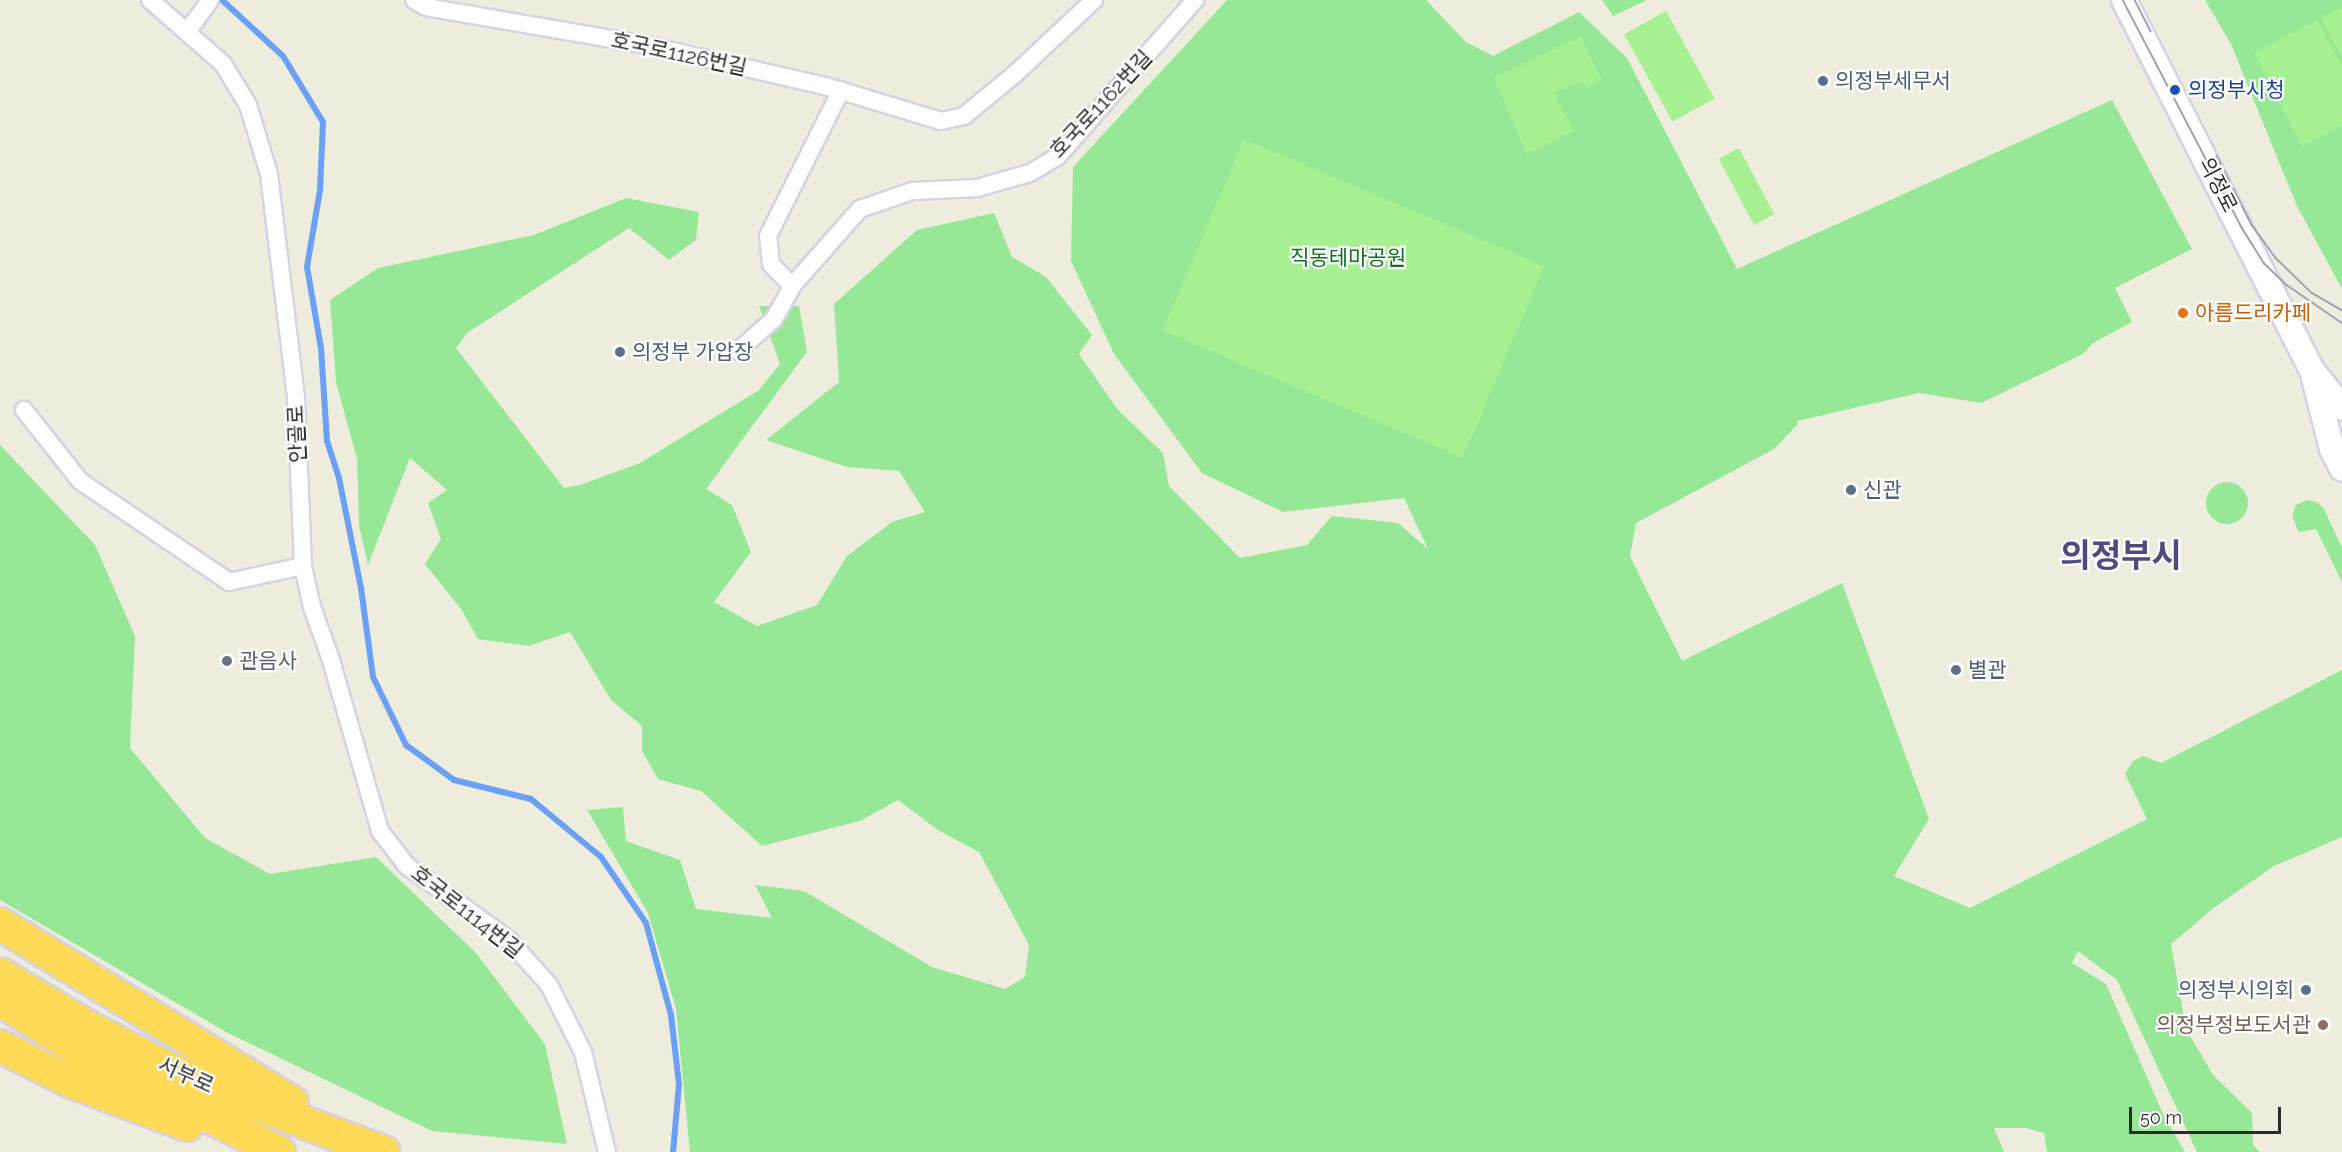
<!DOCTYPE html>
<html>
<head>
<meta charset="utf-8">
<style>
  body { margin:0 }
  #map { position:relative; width:2342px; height:1152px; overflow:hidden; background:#eeeddd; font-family:Raleway,"Noto Sans KR",sans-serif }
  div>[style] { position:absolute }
  .green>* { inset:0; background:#96e897 }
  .round { border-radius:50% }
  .pitch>* { inset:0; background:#a7f091; transform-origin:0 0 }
  .stream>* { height:6px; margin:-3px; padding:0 3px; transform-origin:3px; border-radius:3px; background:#6aa0f6 }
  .roads { filter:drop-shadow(2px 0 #d5d2e5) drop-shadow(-2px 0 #d5d2e5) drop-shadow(0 2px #d5d2e5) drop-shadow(0 -2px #d5d2e5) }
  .street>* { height:16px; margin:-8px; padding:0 8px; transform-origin:8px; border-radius:8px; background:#fff }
  .secondary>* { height:24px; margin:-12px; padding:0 12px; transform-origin:12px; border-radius:12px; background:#fff }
  .highway>* { height:32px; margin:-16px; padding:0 16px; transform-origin:16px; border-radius:16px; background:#ffda57 }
  .tram>* { height:1.5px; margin:-0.75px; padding:0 0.75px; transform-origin:0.75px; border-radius:0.75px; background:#a49fb7 }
  .dots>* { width:16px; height:16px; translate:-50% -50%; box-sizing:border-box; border:3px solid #fff; border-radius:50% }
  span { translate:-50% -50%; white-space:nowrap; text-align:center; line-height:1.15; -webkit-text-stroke:4.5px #fff; paint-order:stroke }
  .street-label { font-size:21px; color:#2b2b2b }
  .service-label { font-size:21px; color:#4e5e75 }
  .left { translate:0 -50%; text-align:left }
  .right { translate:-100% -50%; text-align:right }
  .transit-label { font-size:21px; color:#164399 }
  .park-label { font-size:21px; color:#166e22 }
  .food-label { font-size:21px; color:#c56008 }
  .worship-label { font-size:21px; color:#5b616d }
  .education-label { font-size:21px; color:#785e54 }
  .town-label { font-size:33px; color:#52497f; font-weight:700 }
  .scale { position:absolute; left:2129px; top:1107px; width:152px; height:27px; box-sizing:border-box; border:3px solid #2b2b2b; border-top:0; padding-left:8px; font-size:18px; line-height:21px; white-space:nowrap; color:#2b2b2b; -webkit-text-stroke:4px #fff; paint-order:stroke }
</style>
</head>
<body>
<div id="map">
  <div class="green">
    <i style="clip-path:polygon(1227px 0,1426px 0,1466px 42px,1493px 56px,1579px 12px,1627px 58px,1737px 269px,2112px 100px,2192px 249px,2115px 288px,2132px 322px,2093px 343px,2083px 354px,1981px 403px,1919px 393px,1797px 421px,1798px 424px,1774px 449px,1636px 523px,1630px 556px,1682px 661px,1842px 583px,1929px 819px,1894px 876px,1970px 908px,2147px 819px,2125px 774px,2133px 761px,2143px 756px,2161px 763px,2342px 670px,2342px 837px,2274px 866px,2215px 907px,2171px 944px,2186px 1029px,2213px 1075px,2252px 1113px,2253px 1145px,2260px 1152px,2197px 1152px,2117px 980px,2078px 951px,2072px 963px,2106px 984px,2164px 1116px,2185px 1152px,2047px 1152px,2044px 1133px,2026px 1128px,1994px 1128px,2004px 1152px,690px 1152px,676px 1009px,648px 913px,587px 810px,623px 807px,626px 841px,680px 860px,696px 909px,772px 918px,755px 885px,804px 891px,932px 967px,1005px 989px,1025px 977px,1029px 945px,979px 852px,938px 830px,898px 800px,860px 821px,762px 846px,701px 791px,658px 779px,642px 751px,642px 726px,611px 700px,570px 632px,529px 646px,478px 639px,461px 609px,425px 564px,441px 539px,428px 503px,447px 490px,410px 458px,368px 565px,359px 525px,357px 459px,336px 382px,330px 300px,378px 268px,534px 235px,626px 198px,699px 212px,696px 240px,669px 260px,629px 228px,467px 333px,456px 348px,564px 488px,580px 485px,640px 463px,759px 390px,780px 364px,759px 306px,799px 306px,807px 352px,706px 489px,732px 505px,751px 552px,714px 602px,757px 626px,817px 605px,847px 556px,892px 522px,925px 512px,899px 471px,847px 467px,766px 440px,839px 382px,834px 304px,917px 230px,994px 213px,1012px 257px,1046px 277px,1092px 335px,1079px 354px,1118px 410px,1163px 453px,1169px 486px,1240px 558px,1307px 545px,1332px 516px,1398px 523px,1428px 549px,1404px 498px,1283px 512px,1202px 473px,1114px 354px,1071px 261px,1073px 167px)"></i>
    <i style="clip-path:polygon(1602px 0,1647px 0,1613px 16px)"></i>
    <i style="clip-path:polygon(2205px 0,2342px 0,2342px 289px,2297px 206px,2231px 44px)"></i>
    <i style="clip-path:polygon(0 445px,95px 545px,135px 636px,130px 748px,205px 838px,270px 874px,376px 857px,476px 953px,545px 1044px,567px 1144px,432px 1131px,226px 1032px,0 900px)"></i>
    <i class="round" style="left:2206px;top:482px;width:42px;height:42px"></i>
    <i style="clip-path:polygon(2307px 500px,2317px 502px,2324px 509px,2342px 548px,2342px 582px,2316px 529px,2299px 532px,2292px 516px,2296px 505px)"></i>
  </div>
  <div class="pitch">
    <i style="clip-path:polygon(2342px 7px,2342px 57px,2321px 18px)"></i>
    <i style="left:1666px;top:11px;width:100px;height:48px;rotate:61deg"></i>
    <i style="clip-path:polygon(2317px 20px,2342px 66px,2342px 125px,2302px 147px,2254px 53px)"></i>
    <i style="clip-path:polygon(1581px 36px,1602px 80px,1588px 87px,1578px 82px,1554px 93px,1574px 131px,1527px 154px,1494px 78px)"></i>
    <i style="left:1244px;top:139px;width:326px;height:208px;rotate:23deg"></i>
    <i style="left:1739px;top:148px;width:75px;height:23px;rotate:62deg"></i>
  </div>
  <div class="stream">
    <i style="left:222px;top:0;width:83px;rotate:42.6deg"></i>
    <i style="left:283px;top:56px;width:77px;rotate:58.8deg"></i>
    <i style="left:323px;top:122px;width:68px;rotate:92.5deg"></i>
    <i style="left:320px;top:190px;width:78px;rotate:99.6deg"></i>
    <i style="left:307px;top:267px;width:82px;rotate:80.2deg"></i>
    <i style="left:321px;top:348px;width:93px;rotate:86.3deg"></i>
    <i style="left:327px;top:441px;width:39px;rotate:72deg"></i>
    <i style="left:339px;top:478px;width:112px;rotate:78.7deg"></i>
    <i style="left:361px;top:588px;width:90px;rotate:82.3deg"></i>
    <i style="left:373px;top:677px;width:76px;rotate:64.1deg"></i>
    <i style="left:406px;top:745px;width:59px;rotate:36.1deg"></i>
    <i style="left:454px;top:780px;width:79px;rotate:13.9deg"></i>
    <i style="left:531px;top:799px;width:91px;rotate:39.6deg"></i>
    <i style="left:601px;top:857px;width:80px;rotate:55.7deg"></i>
    <i style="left:646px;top:923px;width:95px;rotate:74.8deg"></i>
    <i style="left:671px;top:1015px;width:69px;rotate:83.4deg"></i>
    <i style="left:679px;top:1084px;width:68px;rotate:95deg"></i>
  </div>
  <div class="roads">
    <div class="street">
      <i style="left:150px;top:0;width:97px;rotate:41.2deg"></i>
      <i style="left:223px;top:64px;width:48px;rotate:58.6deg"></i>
      <i style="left:248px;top:105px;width:72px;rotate:73.1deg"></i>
      <i style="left:269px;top:174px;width:226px;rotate:83.1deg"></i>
      <i style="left:296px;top:398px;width:168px;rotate:87.6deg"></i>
      <i style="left:303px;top:566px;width:42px;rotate:77.6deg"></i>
      <i style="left:312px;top:607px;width:56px;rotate:70.3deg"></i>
      <i style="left:331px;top:660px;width:178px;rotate:74deg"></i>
      <i style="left:380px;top:831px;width:44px;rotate:52.4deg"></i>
      <i style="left:407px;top:866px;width:125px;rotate:35.9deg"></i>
      <i style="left:508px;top:939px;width:62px;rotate:48.3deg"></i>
      <i style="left:549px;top:985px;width:75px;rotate:63.1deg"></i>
      <i style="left:583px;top:1052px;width:103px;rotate:76.5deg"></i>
      <i style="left:414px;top:0;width:14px;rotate:30deg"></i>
      <i style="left:426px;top:7px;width:223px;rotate:9.8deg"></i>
      <i style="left:646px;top:45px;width:184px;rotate:12.9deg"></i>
      <i style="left:825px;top:86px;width:121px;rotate:16.8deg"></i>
      <i style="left:941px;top:121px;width:24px;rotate:-12deg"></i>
      <i style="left:964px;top:116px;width:66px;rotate:-39.5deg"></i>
      <i style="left:1015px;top:74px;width:108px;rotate:-43.1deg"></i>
      <i style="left:187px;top:32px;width:39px;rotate:-54deg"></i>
      <i style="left:792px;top:286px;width:30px;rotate:-134deg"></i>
      <i style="left:771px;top:264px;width:28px;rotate:-96deg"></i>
      <i style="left:768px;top:236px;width:163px;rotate:-63.4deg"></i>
      <i style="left:738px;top:351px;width:48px;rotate:-41.6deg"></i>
      <i style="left:774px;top:319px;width:38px;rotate:-61deg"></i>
      <i style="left:792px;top:286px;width:103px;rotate:-48.6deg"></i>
      <i style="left:860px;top:209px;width:55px;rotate:-19.1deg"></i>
      <i style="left:912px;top:191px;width:65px;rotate:-2.6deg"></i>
      <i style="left:977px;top:188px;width:55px;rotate:-15.8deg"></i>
      <i style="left:1030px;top:173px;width:33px;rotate:-31deg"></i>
      <i style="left:1058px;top:156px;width:208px;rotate:-48.7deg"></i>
      <i style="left:24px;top:410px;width:90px;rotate:51.7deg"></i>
      <i style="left:80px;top:481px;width:180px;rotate:34.1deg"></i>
      <i style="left:229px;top:582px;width:76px;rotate:-12.2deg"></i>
    </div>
    <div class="secondary">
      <i style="left:2124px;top:0;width:415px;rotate:63.1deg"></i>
      <i style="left:2312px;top:370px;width:48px;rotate:51.7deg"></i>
      <i style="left:2314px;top:378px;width:73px;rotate:75.8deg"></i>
      <i style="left:2332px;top:449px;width:22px;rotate:63deg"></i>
    </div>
    <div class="highway">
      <i style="left:0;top:924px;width:342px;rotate:31.4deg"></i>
      <i style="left:0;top:974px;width:105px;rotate:31deg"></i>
      <i style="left:90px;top:1028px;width:83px;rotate:27.2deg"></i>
      <i style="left:164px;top:1066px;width:87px;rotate:23deg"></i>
      <i style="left:244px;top:1100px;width:149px;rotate:20.4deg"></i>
      <i style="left:0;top:1000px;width:97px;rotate:32.4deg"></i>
      <i style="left:82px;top:1052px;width:221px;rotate:26.9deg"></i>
      <i style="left:0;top:1046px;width:80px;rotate:26.6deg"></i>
      <i style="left:72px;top:1082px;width:123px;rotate:20.5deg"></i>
    </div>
  </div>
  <div class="tram">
    <i style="left:2123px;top:0;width:255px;rotate:62.4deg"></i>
    <i style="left:2241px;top:226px;width:44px;rotate:58.1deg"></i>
    <i style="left:2264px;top:263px;width:32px;rotate:44deg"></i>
    <i style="left:2287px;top:285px;width:67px;rotate:34.6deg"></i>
    <i style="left:2135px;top:0;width:35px;rotate:63deg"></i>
    <i style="left:2217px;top:156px;width:77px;rotate:63.1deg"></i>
    <i style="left:2252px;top:225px;width:41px;rotate:54deg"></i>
    <i style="left:2276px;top:258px;width:50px;rotate:44.2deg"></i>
    <i style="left:2312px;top:293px;width:34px;rotate:30deg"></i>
  </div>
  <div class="dots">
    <i style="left:1823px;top:81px;background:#5c6f8a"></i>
    <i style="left:2175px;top:90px;background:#1a4fb4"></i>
    <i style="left:2183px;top:313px;background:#e8710a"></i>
    <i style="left:620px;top:352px;background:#5c6f8a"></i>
    <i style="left:1851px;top:490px;background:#5c6f8a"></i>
    <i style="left:227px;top:661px;background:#6b7280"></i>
    <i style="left:1956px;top:670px;background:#5c6f8a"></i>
    <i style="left:2306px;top:990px;background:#5c6f8a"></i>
    <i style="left:2323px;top:1025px;background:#8d6e63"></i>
  </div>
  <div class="street-label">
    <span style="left:679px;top:54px;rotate:12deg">호국로1126번길</span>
    <span style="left:1101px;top:104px;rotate:-47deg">호국로1162번길</span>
    <span style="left:2218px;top:185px;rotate:63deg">의정로</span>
    <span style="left:297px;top:434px;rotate:-93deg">안골로</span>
    <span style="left:467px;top:912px;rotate:38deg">호국로1114번길</span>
    <span style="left:186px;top:1075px;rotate:24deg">서부로</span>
  </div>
  <div class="service-label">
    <span class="left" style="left:1835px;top:81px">의정부세무서</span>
    <span class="left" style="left:632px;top:352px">의정부 가압장</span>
    <span class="left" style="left:1863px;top:490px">신관</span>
    <span class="left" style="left:1968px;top:670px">별관</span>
    <span class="right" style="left:2294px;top:990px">의정부시의회</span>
  </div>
  <div class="transit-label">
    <span class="left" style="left:2188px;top:90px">의정부시청</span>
  </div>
  <div class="park-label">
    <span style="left:1348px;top:258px">직동테마공원</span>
  </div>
  <div class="food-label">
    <span class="left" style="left:2195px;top:313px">아름드리카페</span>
  </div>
  <div class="worship-label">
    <span class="left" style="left:239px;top:661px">관음사</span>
  </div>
  <div class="education-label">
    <span class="right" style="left:2311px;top:1025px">의정부정보도서관</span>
  </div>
  <div class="town-label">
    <span style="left:2121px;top:556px">의정부시</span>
  </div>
  <div class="scale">50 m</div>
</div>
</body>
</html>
